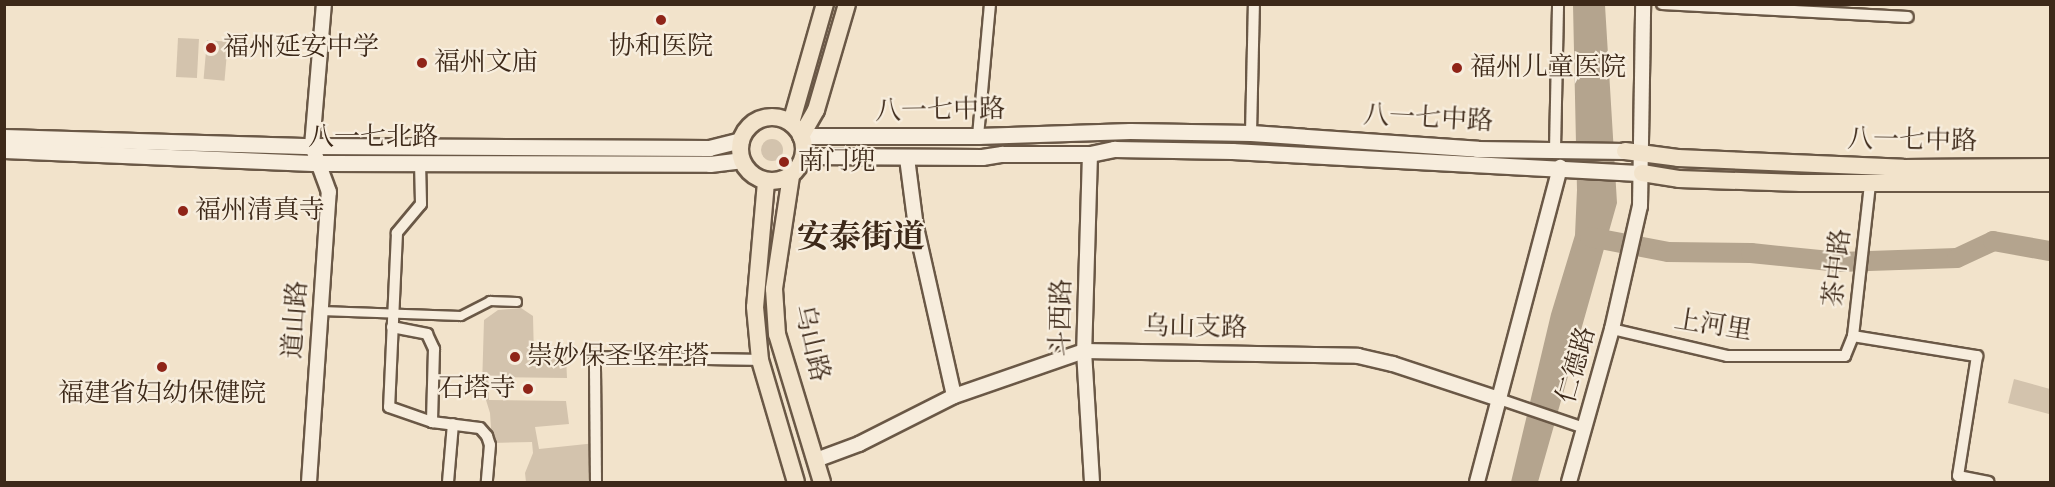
<!DOCTYPE html>
<html>
<head>
<meta charset="utf-8">
<style>
  body { margin:0 }
  #map { position:relative; width:2055px; height:487px; overflow:hidden; background:#f2e3cb; font-family:"IM FELL DW Pica","Noto Serif SC",serif }
  div>[style] { position:absolute }
  .green>* { inset:0; background:#d3c3ad; transform-origin:0 0 }
  .round { border-radius:50% }
  .water>* { inset:0; background:#b4a48e }
  .river>* { height:20px; margin:-10px; padding:0 10px; transform-origin:10px; border-radius:10px; background:#b4a48e }
  .roads { filter:drop-shadow(2px 0 #6a5846) drop-shadow(-2px 0 #6a5846) drop-shadow(0 2px #6a5846) drop-shadow(0 -2px #6a5846) }
  .pedestrian>* { height:8px; margin:-4px; padding:0 4px; transform-origin:4px; border-radius:4px; background:#f7eddd }
  .minor>* { height:10px; margin:-5px; padding:0 5px; transform-origin:5px; border-radius:5px; background:#f7eddd }
  .tertiary>* { height:14px; margin:-7px; padding:0 7px; transform-origin:7px; border-radius:7px; background:#f7eddd }
  .secondary>* { height:15px; margin:-7.5px; padding:0 7.5px; transform-origin:7.5px; border-radius:7.5px; background:#f7eddd }
  .primary>* { height:16px; margin:-8px; padding:0 8px; transform-origin:8px; border-radius:8px; background:#f2e3cb }
  .primary>.ring { margin:-8px; padding:0; box-sizing:content-box; background:none; border:16px solid #f2e3cb; border-radius:50% }
  .dots>* { width:16px; height:16px; translate:-50% -50%; box-sizing:border-box; border:3px solid #f7eddd; border-radius:50% }
  span { translate:-50% -50%; white-space:nowrap; text-align:center; line-height:1.15; -webkit-text-stroke:4.5px #f7eddd; paint-order:stroke }
  .poi-label { font-size:26px; color:#3d2919 }
  .left { translate:0 -50%; text-align:left }
  .right { translate:-100% -50%; text-align:right }
  .street-label { font-size:26px; color:#3d2919 }
  .district-label { font-size:32px; color:#3d2919; font-weight:700 }
  .frame { position:absolute; inset:0; border:6px solid #3d2919; pointer-events:none }
</style>
</head>
<body>
<div id="map">
  <div class="green">
    <i style="left:178px;top:38px;width:21px;height:39px;rotate:3deg"></i>
    <i style="left:207px;top:40px;width:21px;height:39px;rotate:5deg"></i>
    <i class="round" style="left:761px;top:139px;width:22px;height:22px"></i>
    <i style="clip-path:polygon(521px 308px,533px 316px,534px 358px,566px 357px,567px 378px,489px 377px,489px 400px,566px 401px,569px 424px,535px 427px,539px 449px,596px 443px,596px 482px,526px 482px,525px 473px,533px 453px,532px 442px,492px 443px,490px 413px,482px 387px,484px 320px,498px 310px)"></i>
    <i style="clip-path:polygon(2014px 379px,2050px 389px,2049px 414px,2008px 403px)"></i>
  </div>
  <div class="water">
    <i style="clip-path:polygon(1573px 5px,1605px 5px,1617px 203px,1538px 482px,1511px 482px,1551px 314px,1575px 235px,1577px 190px)"></i>
  </div>
  <div class="river">
    <i style="left:1590px;top:237px;width:79px;rotate:10.9deg"></i>
    <i style="left:1668px;top:252px;width:83px;rotate:0.7deg"></i>
    <i style="left:1751px;top:253px;width:89px;rotate:5.8deg"></i>
    <i style="left:1840px;top:262px;width:117px;rotate:-2deg"></i>
    <i style="left:1957px;top:258px;width:40px;rotate:-25deg"></i>
    <i style="left:1993px;top:241px;width:58px;rotate:10deg"></i>
  </div>
  <div class="roads">
    <div class="pedestrian">
      <i style="left:321px;top:311px;width:140px;rotate:2deg"></i>
      <i style="left:461px;top:316px;width:33px;rotate:-27deg"></i>
      <i style="left:490px;top:301px;width:27px;rotate:2deg"></i>
    </div>
    <div class="minor">
      <i style="left:1662px;top:4px;width:246px;rotate:3deg"></i>
      <i style="left:1251px;top:133px;width:129px;rotate:-88.7deg"></i>
      <i style="left:978px;top:136px;width:133px;rotate:-84.8deg"></i>
      <i style="left:1555px;top:150px;width:146px;rotate:-88.8deg"></i>
      <i style="left:420px;top:162px;width:42px;rotate:88.6deg"></i>
      <i style="left:421px;top:204px;width:38px;rotate:130deg"></i>
      <i style="left:397px;top:233px;width:174px;rotate:92.6deg"></i>
      <i style="left:389px;top:407px;width:46px;rotate:19.2deg"></i>
      <i style="left:432px;top:422px;width:48px;rotate:7.1deg"></i>
      <i style="left:480px;top:428px;width:11px;rotate:49deg"></i>
      <i style="left:487px;top:436px;width:9px;rotate:72deg"></i>
      <i style="left:490px;top:445px;width:37px;rotate:95deg"></i>
      <i style="left:392px;top:327px;width:36px;rotate:11deg"></i>
      <i style="left:427px;top:334px;width:17px;rotate:65deg"></i>
      <i style="left:434px;top:349px;width:73px;rotate:91.6deg"></i>
      <i style="left:1612px;top:329px;width:118px;rotate:13.2deg"></i>
      <i style="left:1727px;top:356px;width:118px"></i>
      <i style="left:1845px;top:356px;width:22px;rotate:-68deg"></i>
      <i style="left:1853px;top:336px;width:153px;rotate:-83.6deg"></i>
      <i style="left:1853px;top:336px;width:126px;rotate:9.2deg"></i>
      <i style="left:1977px;top:356px;width:121px;rotate:99deg"></i>
      <i style="left:1958px;top:476px;width:31px;rotate:11deg"></i>
      <i style="left:1499px;top:399px;width:90px;rotate:18.8deg"></i>
      <i style="left:448px;top:482px;width:58px;rotate:-85.1deg"></i>
      <i style="left:596px;top:482px;width:125px;rotate:-90.5deg"></i>
      <i style="left:595px;top:357px;width:165px;rotate:1deg"></i>
    </div>
    <div class="tertiary">
      <i style="left:1090px;top:154px;width:197px;rotate:91.7deg"></i>
      <i style="left:1084px;top:351px;width:131px;rotate:86.5deg"></i>
      <i style="left:907px;top:158px;width:70px;rotate:82.6deg"></i>
      <i style="left:916px;top:227px;width:173px;rotate:77.3deg"></i>
      <i style="left:816px;top:460px;width:46px;rotate:-20.4deg"></i>
      <i style="left:859px;top:444px;width:106px;rotate:-26.8deg"></i>
      <i style="left:954px;top:396px;width:138px;rotate:-19.1deg"></i>
      <i style="left:1084px;top:351px;width:274px;rotate:1deg"></i>
      <i style="left:1358px;top:356px;width:36px;rotate:13deg"></i>
      <i style="left:1393px;top:364px;width:112px;rotate:18.3deg"></i>
      <i style="left:309px;top:482px;width:291px;rotate:-86.1deg"></i>
      <i style="left:329px;top:192px;width:49px;rotate:-110.3deg"></i>
      <i style="left:312px;top:146px;width:143px;rotate:-85.2deg"></i>
      <i style="left:1477px;top:482px;width:326px;rotate:-75.2deg"></i>
      <i style="left:1569px;top:482px;width:159px;rotate:-74.3deg"></i>
      <i style="left:1612px;top:329px;width:126px;rotate:-77.2deg"></i>
      <i style="left:1640px;top:206px;width:202px;rotate:-89.1deg"></i>
    </div>
    <div class="secondary">
      <i style="left:801px;top:136px;width:177px"></i>
      <i style="left:978px;top:136px;width:152px;rotate:-1.9deg"></i>
      <i style="left:1130px;top:131px;width:121px;rotate:0.9deg"></i>
      <i style="left:1251px;top:133px;width:227px;rotate:4deg"></i>
      <i style="left:1477px;top:149px;width:148px;rotate:0.8deg"></i>
      <i style="left:4px;top:137px;width:308px;rotate:1.7deg"></i>
      <i style="left:312px;top:146px;width:397px;rotate:0.3deg"></i>
      <i style="left:709px;top:148px;width:33px;rotate:-14deg"></i>
      <i style="left:4px;top:150px;width:314px;rotate:2.4deg"></i>
      <i style="left:318px;top:163px;width:392px;rotate:0.1deg"></i>
      <i style="left:710px;top:164px;width:31px;rotate:-7deg"></i>
      <i style="left:804px;top:156px;width:178px;rotate:0.3deg"></i>
      <i style="left:982px;top:157px;width:20px;rotate:-9deg"></i>
      <i style="left:1002px;top:154px;width:88px"></i>
      <i style="left:1090px;top:154px;width:25px;rotate:-12deg"></i>
      <i style="left:1114px;top:149px;width:118px;rotate:1deg"></i>
      <i style="left:1232px;top:151px;width:411px;rotate:3.1deg"></i>
    </div>
    <div class="primary">
      <i class="ring" style="left:740px;top:117px;width:48px;height:48px"></i>
      <i style="left:791px;top:123px;width:124px;rotate:-74.1deg"></i>
      <i style="left:801px;top:136px;width:30px;rotate:-60deg"></i>
      <i style="left:816px;top:110px;width:110px;rotate:-73.7deg"></i>
      <i style="left:1625px;top:151px;width:53px;rotate:7.5deg"></i>
      <i style="left:1678px;top:158px;width:225px;rotate:2.5deg"></i>
      <i style="left:1903px;top:168px;width:147px;rotate:-0.4deg"></i>
      <i style="left:1642px;top:173px;width:37px;rotate:9deg"></i>
      <i style="left:1679px;top:179px;width:122px;rotate:1.9deg"></i>
      <i style="left:1801px;top:183px;width:249px"></i>
      <i style="left:791px;top:176px;width:114px;rotate:98.6deg"></i>
      <i style="left:774px;top:289px;width:45px;rotate:86.2deg"></i>
      <i style="left:777px;top:334px;width:155px;rotate:73.1deg"></i>
      <i style="left:766px;top:182px;width:125px;rotate:95deg"></i>
      <i style="left:755px;top:307px;width:53px;rotate:84.6deg"></i>
      <i style="left:760px;top:360px;width:127px;rotate:73.6deg"></i>
    </div>
  </div>
  <div class="dots">
    <i style="left:661px;top:20px;background:#8f2418"></i>
    <i style="left:211px;top:48px;background:#8f2418"></i>
    <i style="left:422px;top:63px;background:#8f2418"></i>
    <i style="left:1457px;top:68px;background:#8f2418"></i>
    <i style="left:784px;top:162px;background:#8f2418"></i>
    <i style="left:183px;top:211px;background:#8f2418"></i>
    <i style="left:515px;top:357px;background:#8f2418"></i>
    <i style="left:162px;top:367px;background:#8f2418"></i>
    <i style="left:528px;top:389px;background:#8f2418"></i>
  </div>
  <div class="poi-label">
    <span style="left:661px;top:47px">协和医院</span>
    <span class="left" style="left:223px;top:48px">福州延安中学</span>
    <span class="left" style="left:434px;top:63px">福州文庙</span>
    <span class="left" style="left:1470px;top:68px">福州儿童医院</span>
    <span class="left" style="left:798px;top:162px">南门兜</span>
    <span class="left" style="left:195px;top:211px">福州清真寺</span>
    <span class="left" style="left:527px;top:357px">崇妙保圣坚牢塔</span>
    <span class="right" style="left:516px;top:389px">石塔寺</span>
    <span style="left:162px;top:394px">福建省妇幼保健院</span>
  </div>
  <div class="street-label">
    <span style="left:940px;top:111px;rotate:-1deg">八一七中路</span>
    <span style="left:1428px;top:119px;rotate:3deg">八一七中路</span>
    <span style="left:373px;top:138px">八一七北路</span>
    <span style="left:1912px;top:141px;rotate:1deg">八一七中路</span>
    <span style="left:1838px;top:268px;rotate:-84deg">茶中路</span>
    <span style="left:1062px;top:318px;rotate:-89deg">斗西路</span>
    <span style="left:296px;top:320px;rotate:-86deg">道山路</span>
    <span style="left:1713px;top:326px;rotate:9deg">上河里</span>
    <span style="left:1195px;top:328px;rotate:1deg">乌山支路</span>
    <span style="left:811px;top:343px;rotate:77deg">乌山路</span>
    <span style="left:1577px;top:365px;rotate:-74deg">仁德路</span>
  </div>
  <div class="district-label">
    <span style="left:861px;top:238px">安泰街道</span>
  </div>
  <div class="frame"></div>
</div>
</body>
</html>
